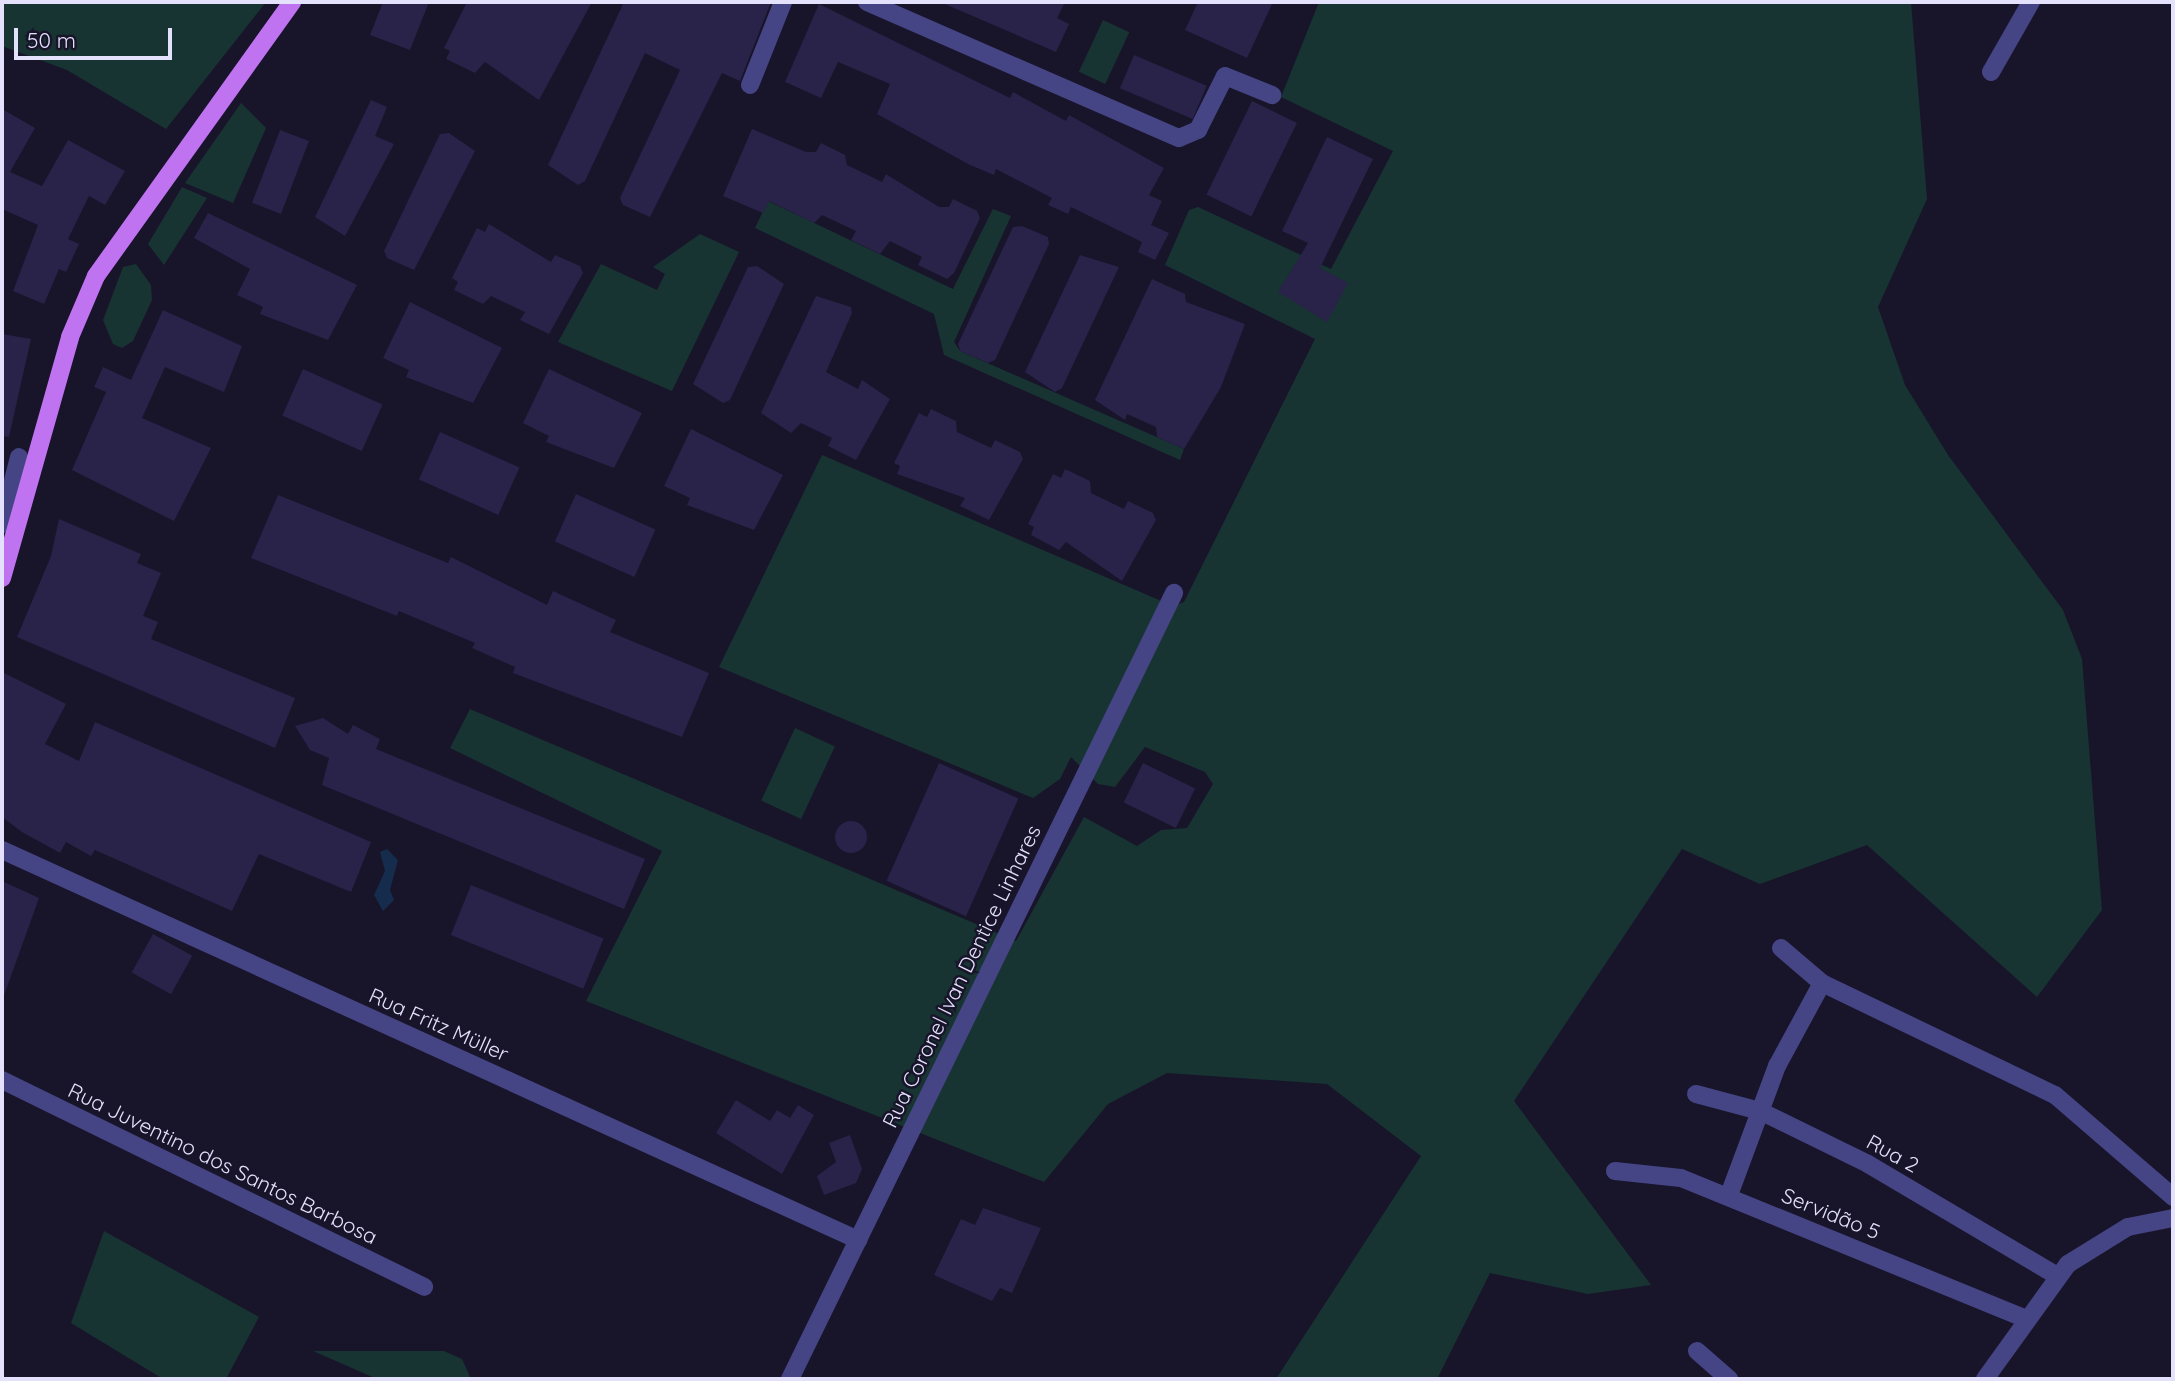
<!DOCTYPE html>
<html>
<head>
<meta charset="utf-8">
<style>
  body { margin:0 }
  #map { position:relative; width:2175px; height:1381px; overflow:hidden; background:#18142a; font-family:Quicksand,sans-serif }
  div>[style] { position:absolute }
  .green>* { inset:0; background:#183432; transform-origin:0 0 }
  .water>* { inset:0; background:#152c4d }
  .building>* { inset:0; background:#292249; transform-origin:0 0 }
  .round { border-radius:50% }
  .street>* { height:18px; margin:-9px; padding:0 9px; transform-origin:9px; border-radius:9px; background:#454484 }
  .primary>* { height:18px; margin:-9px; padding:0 9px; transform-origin:9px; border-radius:9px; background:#bf73f1 }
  span { translate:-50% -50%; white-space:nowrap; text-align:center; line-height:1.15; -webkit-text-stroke:5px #18142a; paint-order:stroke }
  .street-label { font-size:21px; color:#e3e1fc }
  .frame { position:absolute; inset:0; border:4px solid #e3e1fc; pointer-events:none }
  .scale { position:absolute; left:14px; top:28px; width:158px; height:32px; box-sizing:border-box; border:4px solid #e3e1fc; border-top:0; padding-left:9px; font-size:21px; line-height:24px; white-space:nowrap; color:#e3e1fc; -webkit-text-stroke:5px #18142a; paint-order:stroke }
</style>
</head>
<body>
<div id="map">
  <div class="green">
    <i style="clip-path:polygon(2px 2px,266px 2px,166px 129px,67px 70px,2px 46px)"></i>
    <i style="clip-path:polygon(1319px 2px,1911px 2px,1927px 199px,1878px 307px,1905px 385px,1948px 455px,2063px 610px,2082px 659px,2102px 910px,2037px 997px,1867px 845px,1760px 884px,1682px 849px,1514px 1101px,1651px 1285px,1588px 1294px,1490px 1273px,1437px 1379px,1276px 1379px,1421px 1156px,1327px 1084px,1167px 1073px,1108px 1104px,1044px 1182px,586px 1001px,662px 851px,450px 748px,470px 709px,1016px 941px,1084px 817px,1137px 846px,1161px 830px,1187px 828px,1213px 784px,1205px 772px,1145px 747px,1115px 787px,1098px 784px,1071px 757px,1060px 779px,1033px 798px,719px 667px,822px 455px,1173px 606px,1184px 602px,1315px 339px,1165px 265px,1189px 210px,1198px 207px,1331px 269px,1393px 151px,1281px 97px)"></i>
    <i style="left:1103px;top:20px;width:29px;height:57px;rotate:25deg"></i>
    <i style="clip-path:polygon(241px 103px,266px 128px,233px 203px,185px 183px)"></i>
    <i style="clip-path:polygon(182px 187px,207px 198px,164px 265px,148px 244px)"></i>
    <i style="clip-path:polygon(768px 201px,953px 289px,993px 209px,1011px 216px,954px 342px,960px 351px,1184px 449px,1180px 460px,944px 355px,934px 314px,755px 228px)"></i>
    <i style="clip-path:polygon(700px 234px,739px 252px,672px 391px,558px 342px,601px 264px,657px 290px,665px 274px,653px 267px)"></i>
    <i style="clip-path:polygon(136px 264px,151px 285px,152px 300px,133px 341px,122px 348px,113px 344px,103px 320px,123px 267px)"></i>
    <i style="left:795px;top:728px;width:44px;height:80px;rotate:25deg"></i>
    <i style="clip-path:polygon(104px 1231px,259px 1317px,226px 1379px,163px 1379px,71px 1323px)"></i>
    <i style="clip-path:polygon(313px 1351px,444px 1351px,462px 1359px,471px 1379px,377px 1379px)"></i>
  </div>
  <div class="water">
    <i style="clip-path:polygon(387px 849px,398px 860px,390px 890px,394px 900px,383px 911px,374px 895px,385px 871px,380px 852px)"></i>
  </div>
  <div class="building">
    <i style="clip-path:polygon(383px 2px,429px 2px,410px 50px,370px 35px)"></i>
    <i style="clip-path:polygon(467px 2px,592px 2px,539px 100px,485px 62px,475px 73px,446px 59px,450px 51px,444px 48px)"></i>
    <i style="clip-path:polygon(624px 2px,771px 2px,740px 81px,722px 73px,650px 217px,623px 205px,620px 198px,680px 70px,645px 53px,585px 181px,578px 185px,548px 165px)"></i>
    <i style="clip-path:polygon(940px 2px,1065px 2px,1057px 18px,1069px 24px,1056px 52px)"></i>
    <i style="clip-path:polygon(1198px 2px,1273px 2px,1247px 58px,1185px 30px)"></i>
    <i style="clip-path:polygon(819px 4px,1010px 98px,1013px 92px,1066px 121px,1069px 115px,1164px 168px,1149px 195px,1162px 201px,1151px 225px,1169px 233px,1155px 260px,1138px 252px,1142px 242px,1071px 207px,1068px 214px,1048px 205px,1052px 198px,996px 169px,994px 175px,970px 165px,877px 114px,890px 84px,838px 62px,821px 98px,785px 82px)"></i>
    <i style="left:1134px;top:55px;width:79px;height:36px;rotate:23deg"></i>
    <i style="clip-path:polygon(371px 100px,387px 107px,375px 136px,394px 144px,345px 236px,315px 217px)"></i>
    <i style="left:1252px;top:101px;width:50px;height:104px;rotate:26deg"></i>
    <i style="clip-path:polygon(2px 109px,35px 128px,10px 172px,42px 186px,68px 140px,125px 171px,105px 205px,89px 196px,68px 239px,79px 244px,66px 272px,59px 269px,44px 304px,13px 291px,38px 225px,2px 209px)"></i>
    <i style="clip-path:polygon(752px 129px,806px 152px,816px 152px,821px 143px,845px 155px,847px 165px,882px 182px,886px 174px,939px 207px,949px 207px,953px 199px,977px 211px,980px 218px,954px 273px,947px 279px,918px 265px,922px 257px,890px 241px,880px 254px,851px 240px,856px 231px,822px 215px,814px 223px,769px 201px,763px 213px,723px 196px)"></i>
    <i style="left:280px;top:130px;width:31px;height:78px;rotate:21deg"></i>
    <i style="clip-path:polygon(449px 133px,475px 151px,414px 270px,387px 258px,384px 251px,440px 134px)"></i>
    <i style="clip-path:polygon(1327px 137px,1373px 159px,1320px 268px,1348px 283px,1327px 322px,1278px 292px,1308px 243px,1282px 231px)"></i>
    <i style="clip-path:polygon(208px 213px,357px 285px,328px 340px,260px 314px,263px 307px,237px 295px,250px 269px,194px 238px)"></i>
    <i style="clip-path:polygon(489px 224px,551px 262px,555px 255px,580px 266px,583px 273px,549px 334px,520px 320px,525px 312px,491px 296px,483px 304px,454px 290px,458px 282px,452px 278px,477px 228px,485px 232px)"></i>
    <i style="clip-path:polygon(1022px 226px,1048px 237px,1049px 244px,995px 360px,988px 363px,960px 351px,958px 344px,1013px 227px)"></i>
    <i style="clip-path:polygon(1080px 255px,1119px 267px,1062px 388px,1055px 392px,1025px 372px)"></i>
    <i style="clip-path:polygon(757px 266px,784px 284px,730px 400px,723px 403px,693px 384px,748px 267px)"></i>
    <i style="clip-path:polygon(1152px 279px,1185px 294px,1186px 302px,1245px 324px,1221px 387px,1184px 449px,1157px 437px,1156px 427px,1127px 414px,1125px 420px,1095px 400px)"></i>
    <i style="clip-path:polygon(816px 296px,851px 307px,852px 313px,826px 372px,858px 389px,862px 380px,890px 399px,856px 460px,828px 446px,832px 438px,801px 423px,791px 433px,761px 413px)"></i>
    <i style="clip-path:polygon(410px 302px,502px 348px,473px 403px,406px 377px,409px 370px,383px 358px)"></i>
    <i style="clip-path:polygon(163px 310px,242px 346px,224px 392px,165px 367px,142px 418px,211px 448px,174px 521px,72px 470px,106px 392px,94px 387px,103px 367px,131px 380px)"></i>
    <i style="clip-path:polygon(2px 334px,31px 339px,9px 437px,2px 436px)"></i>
    <i style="left:303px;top:369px;width:87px;height:51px;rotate:24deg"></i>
    <i style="clip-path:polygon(549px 369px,642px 413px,614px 468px,546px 442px,549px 436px,523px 423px)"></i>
    <i style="clip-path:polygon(931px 409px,956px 421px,957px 432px,991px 448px,995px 440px,1020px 452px,1023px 459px,989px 520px,960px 506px,965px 498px,897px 474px,900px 466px,894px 463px,919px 413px,927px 417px)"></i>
    <i style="clip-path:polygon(691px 429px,783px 475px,754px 530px,687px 505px,690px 498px,664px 486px)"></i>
    <i style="left:440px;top:432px;width:87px;height:52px;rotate:24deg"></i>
    <i style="clip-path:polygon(1065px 469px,1090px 481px,1091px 493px,1124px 509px,1128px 501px,1153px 513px,1156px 520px,1122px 581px,1066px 542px,1059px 550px,1031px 535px,1034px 527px,1028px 524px,1053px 474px,1061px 478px)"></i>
    <i style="left:576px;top:494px;width:87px;height:52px;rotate:24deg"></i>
    <i style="clip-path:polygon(278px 495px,448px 563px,451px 557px,547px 605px,553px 591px,616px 620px,610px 632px,709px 673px,682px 737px,513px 673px,515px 667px,472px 648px,475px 643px,399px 611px,397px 616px,251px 558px)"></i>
    <i style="clip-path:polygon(59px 519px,141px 554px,137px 563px,161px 573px,143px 616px,158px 622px,151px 639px,295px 698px,275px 748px,17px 637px,51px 556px)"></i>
    <i style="clip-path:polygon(2px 672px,66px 704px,45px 744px,79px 761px,95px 722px,371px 842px,351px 892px,259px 854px,232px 911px,95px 850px,91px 856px,66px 842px,60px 853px,22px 832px,2px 817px)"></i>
    <i style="clip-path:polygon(323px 718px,348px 734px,353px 725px,380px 739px,376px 749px,645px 859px,624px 909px,322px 785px,329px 758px,310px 750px,295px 726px)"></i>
    <i style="left:939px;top:763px;width:87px;height:129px;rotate:24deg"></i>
    <i style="left:1143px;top:763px;width:58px;height:44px;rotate:26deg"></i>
    <i class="round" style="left:835px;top:821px;width:32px;height:32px"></i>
    <i style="clip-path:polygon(2px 881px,39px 898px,2px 1001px)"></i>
    <i style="left:471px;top:885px;width:143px;height:54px;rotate:22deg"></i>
    <i style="left:153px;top:934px;width:45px;height:44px;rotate:29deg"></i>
    <i style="clip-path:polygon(736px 1100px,770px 1121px,777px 1110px,790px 1118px,798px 1105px,814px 1115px,782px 1174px,716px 1133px)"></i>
    <i style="clip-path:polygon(850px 1135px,862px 1169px,856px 1183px,824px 1195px,817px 1176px,836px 1162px,829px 1143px)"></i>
    <i style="clip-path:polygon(983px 1208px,1041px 1228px,1012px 1293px,1000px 1288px,992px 1301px,934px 1275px,961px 1219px,975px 1225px)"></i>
  </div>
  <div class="street">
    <i style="left:867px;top:2px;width:340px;rotate:23.6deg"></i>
    <i style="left:1179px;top:138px;width:21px;rotate:-23deg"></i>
    <i style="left:1198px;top:130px;width:60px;rotate:-63.4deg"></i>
    <i style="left:1225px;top:76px;width:51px;rotate:22deg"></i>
    <i style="left:1991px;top:72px;width:81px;rotate:-60.3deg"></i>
    <i style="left:750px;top:85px;width:89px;rotate:-68.3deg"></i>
    <i style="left:2px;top:524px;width:69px;rotate:-75.8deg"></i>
    <i style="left:2px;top:850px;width:941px;rotate:24.49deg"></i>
    <i style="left:1781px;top:948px;width:54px;rotate:40.5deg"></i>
    <i style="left:1822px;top:983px;width:259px;rotate:25.7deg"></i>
    <i style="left:2055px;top:1095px;width:156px;rotate:40.8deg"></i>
    <i style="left:2px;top:1080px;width:470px;rotate:26.1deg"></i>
    <i style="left:1696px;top:1094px;width:66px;rotate:14.9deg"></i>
    <i style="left:1760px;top:1111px;width:120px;rotate:26.1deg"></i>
    <i style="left:1868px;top:1164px;width:218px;rotate:30.6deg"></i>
    <i style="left:1615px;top:1171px;width:66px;rotate:6.1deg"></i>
    <i style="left:1681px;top:1178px;width:370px;rotate:22.2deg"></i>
    <i style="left:1729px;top:1195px;width:138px;rotate:-69.6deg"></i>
    <i style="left:1777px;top:1066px;width:94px;rotate:-61.5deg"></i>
    <i style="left:1697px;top:1351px;width:43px;rotate:41.2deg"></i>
    <i style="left:790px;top:1379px;width:875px;rotate:-63.96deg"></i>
    <i style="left:1985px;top:1379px;width:142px;rotate:-54.2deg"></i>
    <i style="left:2068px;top:1264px;width:70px;rotate:-31.7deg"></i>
    <i style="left:2128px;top:1227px;width:46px;rotate:-11.3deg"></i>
  </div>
  <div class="primary">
    <i style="left:2px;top:578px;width:250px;rotate:-74.2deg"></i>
    <i style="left:70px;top:337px;width:66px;rotate:-66.9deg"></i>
    <i style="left:96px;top:276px;width:337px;rotate:-54.4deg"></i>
  </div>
  <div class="street-label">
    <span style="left:961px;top:976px;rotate:-64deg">Rua Coronel Ivan Dentice Linhares</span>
    <span style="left:439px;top:1024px;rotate:24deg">Rua Fritz Müller</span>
    <span style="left:1893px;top:1153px;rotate:29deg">Rua 2</span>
    <span style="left:223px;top:1163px;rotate:26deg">Rua Juventino dos Santos Barbosa</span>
    <span style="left:1831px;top:1213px;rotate:22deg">Servidão 5</span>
  </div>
  <div class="frame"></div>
  <div class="scale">50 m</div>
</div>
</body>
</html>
